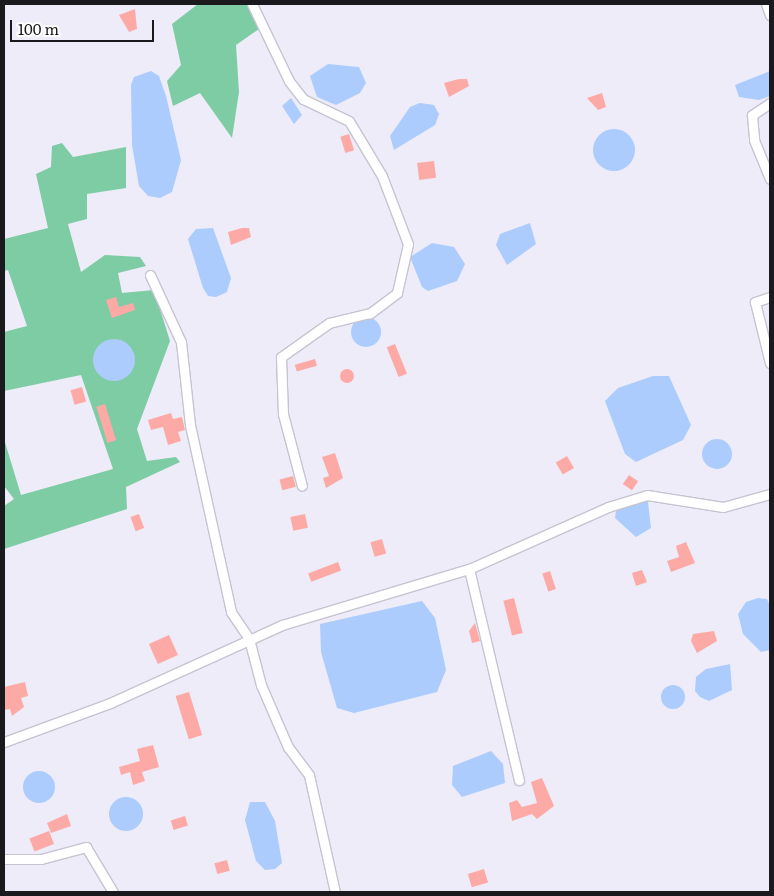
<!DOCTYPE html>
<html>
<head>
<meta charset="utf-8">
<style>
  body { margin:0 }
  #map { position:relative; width:774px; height:896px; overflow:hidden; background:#edecf8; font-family:Literata,serif }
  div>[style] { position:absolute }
  .forest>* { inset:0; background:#7ecca3 }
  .water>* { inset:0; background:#acccfe }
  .round { border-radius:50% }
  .building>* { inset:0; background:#fdaaa7; transform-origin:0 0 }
  .roads { filter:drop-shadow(1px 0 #c5c4d0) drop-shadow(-1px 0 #c5c4d0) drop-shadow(0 1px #c5c4d0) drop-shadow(0 -1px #c5c4d0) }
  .minor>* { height:9px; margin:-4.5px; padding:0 4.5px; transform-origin:4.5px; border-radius:4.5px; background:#fff }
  span { translate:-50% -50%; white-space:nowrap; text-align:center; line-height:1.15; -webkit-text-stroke:5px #fff; paint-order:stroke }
  .frame { position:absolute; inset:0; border:5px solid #1a1a1e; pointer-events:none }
  .scale { position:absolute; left:10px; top:20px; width:144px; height:22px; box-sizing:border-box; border:2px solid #1a1a1e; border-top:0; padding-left:6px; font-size:15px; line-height:18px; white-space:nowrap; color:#1a1a1e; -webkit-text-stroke:4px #fff; paint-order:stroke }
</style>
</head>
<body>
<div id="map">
  <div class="forest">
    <i style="clip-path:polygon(198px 4px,248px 4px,259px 29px,236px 45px,239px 92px,232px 138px,200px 93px,173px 106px,167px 81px,181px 65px,172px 24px)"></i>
    <i style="clip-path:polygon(62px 143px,73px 157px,126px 147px,126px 188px,87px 194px,87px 219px,68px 224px,81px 272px,105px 255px,140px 257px,146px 266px,118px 273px,122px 293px,154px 290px,170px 341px,137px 429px,147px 461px,176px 457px,180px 462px,126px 487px,127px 509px,4px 549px,4px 506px,14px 499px,4px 486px,4px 439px,21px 495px,113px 469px,81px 375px,4px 391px,4px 332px,27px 326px,8px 270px,4px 271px,4px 239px,48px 228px,36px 174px,51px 167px,52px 146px)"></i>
  </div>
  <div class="water">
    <i style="clip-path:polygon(328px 64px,359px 67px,366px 83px,360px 93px,336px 105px,317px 97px,310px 76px)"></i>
    <i style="clip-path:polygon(151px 71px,159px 76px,166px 96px,181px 160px,172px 192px,160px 198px,148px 196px,139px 186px,132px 145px,131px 85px,134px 77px)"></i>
    <i style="clip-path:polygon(770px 71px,770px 96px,759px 100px,739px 97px,735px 85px)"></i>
    <i style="clip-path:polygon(291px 98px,302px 115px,294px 124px,282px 106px)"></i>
    <i style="clip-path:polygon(420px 103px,434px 105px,439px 114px,435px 125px,394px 150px,390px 136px,410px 107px)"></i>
    <i class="round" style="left:593px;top:129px;width:42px;height:42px"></i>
    <i style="clip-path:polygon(530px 223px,536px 244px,507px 265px,496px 245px,500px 234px)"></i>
    <i style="clip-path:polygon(213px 228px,231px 278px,227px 292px,216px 297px,208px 296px,203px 288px,188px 239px,196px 229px)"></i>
    <i style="clip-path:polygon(432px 243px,454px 247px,465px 264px,457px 281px,428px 291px,422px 287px,410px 257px)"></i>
    <i class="round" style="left:351px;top:317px;width:30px;height:30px"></i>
    <i class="round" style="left:93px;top:339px;width:42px;height:42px"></i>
    <i style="clip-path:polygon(653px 376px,669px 376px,691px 425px,683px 440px,636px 462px,625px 454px,605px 401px,618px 388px)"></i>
    <i class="round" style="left:702px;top:439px;width:30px;height:30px"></i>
    <i style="clip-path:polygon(638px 502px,648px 502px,651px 528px,636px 537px,615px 518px,616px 511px)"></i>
    <i style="clip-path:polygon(758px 598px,767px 599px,770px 606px,770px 650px,761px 652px,743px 634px,738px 614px,746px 602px)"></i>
    <i style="clip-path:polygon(422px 601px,435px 618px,446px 670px,437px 692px,354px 713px,337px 708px,321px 652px,320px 624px)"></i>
    <i style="clip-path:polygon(730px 664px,732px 690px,709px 701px,700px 697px,695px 691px,696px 677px,706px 669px)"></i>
    <i class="round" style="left:661px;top:685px;width:24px;height:24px"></i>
    <i style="clip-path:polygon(491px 751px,503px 764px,505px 783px,462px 797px,452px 785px,453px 766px)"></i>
    <i class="round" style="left:23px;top:771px;width:32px;height:32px"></i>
    <i class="round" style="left:109px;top:797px;width:34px;height:34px"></i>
    <i style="clip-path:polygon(250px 802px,265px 802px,275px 821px,282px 863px,275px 869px,265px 870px,256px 861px,245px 820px)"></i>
  </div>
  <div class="building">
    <i style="clip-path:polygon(135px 9px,137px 29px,129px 32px,119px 15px)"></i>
    <i style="clip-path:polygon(459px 79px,467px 79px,469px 86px,449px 97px,444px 83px)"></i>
    <i style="clip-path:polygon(602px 93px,606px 107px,598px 110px,587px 98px)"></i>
    <i style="left:349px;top:134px;width:17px;height:9px;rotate:73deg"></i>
    <i style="left:434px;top:161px;width:17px;height:17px;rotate:83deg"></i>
    <i style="clip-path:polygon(242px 228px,249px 228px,251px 237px,231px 245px,228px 232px)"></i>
    <i style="clip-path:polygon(116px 297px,119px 307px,133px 303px,135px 310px,112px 318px,106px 300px)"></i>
    <i style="left:395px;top:344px;width:32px;height:9px;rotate:68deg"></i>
    <i style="left:315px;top:359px;width:7px;height:21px;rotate:74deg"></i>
    <i class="round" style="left:340px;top:369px;width:14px;height:14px"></i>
    <i style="left:82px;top:387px;width:15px;height:12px;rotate:74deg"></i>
    <i style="left:105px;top:404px;width:38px;height:9px;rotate:73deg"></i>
    <i style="clip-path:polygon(171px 413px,173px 419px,182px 417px,185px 430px,178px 432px,181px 441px,168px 445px,163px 427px,151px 430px,148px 420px)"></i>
    <i style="clip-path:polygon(335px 453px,343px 478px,326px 488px,323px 478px,329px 476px,322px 457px)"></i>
    <i style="left:567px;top:456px;width:14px;height:13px;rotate:60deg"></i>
    <i style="left:629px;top:475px;width:11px;height:11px;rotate:34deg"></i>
    <i style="left:293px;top:476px;width:11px;height:14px;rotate:75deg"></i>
    <i style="left:139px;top:514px;width:15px;height:9px;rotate:70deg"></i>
    <i style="left:305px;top:514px;width:14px;height:15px;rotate:78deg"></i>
    <i style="left:382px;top:539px;width:15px;height:12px;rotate:74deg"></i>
    <i style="clip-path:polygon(686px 542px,695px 563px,671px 572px,667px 561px,679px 557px,676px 546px)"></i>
    <i style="left:338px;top:562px;width:9px;height:32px;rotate:69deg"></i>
    <i style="clip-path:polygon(642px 570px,647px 582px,636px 586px,632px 573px)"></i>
    <i style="left:550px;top:571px;width:19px;height:8px;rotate:72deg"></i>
    <i style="left:514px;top:598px;width:36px;height:11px;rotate:76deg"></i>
    <i style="clip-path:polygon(475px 623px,480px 641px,472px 643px,469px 631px)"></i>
    <i style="clip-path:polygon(714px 631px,717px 641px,697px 653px,691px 641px,693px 634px)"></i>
    <i style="left:169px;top:635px;width:22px;height:22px;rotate:66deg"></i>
    <i style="clip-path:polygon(25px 682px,28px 696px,21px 698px,24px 707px,12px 716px,10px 709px,4px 710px,4px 687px)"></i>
    <i style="left:189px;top:692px;width:45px;height:14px;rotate:73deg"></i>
    <i style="clip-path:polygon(153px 745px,159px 767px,142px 772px,145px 781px,133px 785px,130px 772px,121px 775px,119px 767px,140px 761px,137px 749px)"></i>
    <i style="clip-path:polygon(542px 778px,554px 806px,537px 819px,532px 814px,512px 821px,509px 803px,517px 800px,522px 807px,537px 803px,531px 782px)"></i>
    <i style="clip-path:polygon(67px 814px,71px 826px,51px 833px,47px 823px)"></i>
    <i style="left:185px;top:816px;width:10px;height:15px;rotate:73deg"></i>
    <i style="left:49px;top:831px;width:14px;height:21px;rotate:69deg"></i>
    <i style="left:227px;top:860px;width:11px;height:13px;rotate:75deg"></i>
    <i style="left:484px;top:869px;width:14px;height:17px;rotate:73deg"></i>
  </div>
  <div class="roads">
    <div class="minor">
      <i style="left:252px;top:4px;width:85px;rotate:64.3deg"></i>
      <i style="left:289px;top:81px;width:23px;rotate:52deg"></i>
      <i style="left:303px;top:99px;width:51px;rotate:25.6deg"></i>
      <i style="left:349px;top:121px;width:64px;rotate:59deg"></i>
      <i style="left:382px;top:176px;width:73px;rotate:69.1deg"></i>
      <i style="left:408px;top:244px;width:50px;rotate:102.7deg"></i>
      <i style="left:397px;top:293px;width:34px;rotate:143deg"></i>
      <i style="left:370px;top:313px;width:42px;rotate:166.3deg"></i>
      <i style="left:329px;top:323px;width:59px;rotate:144.7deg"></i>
      <i style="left:281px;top:357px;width:57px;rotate:88deg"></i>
      <i style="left:283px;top:414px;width:74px;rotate:75.2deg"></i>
      <i style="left:766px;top:4px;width:12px;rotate:70deg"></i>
      <i style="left:770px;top:103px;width:22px;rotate:146deg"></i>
      <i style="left:752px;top:115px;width:25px;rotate:85deg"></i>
      <i style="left:754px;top:140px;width:42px;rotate:67.7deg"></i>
      <i style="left:150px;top:275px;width:74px;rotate:65.2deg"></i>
      <i style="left:181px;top:342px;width:83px;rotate:83.8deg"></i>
      <i style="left:190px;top:425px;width:191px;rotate:77.6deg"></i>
      <i style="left:231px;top:612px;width:32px;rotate:56deg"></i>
      <i style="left:249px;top:639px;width:48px;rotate:75.4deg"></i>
      <i style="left:261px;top:685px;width:68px;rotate:66.5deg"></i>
      <i style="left:288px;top:747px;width:35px;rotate:53deg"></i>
      <i style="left:309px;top:775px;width:120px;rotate:77.5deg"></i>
      <i style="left:770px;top:297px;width:16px;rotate:162deg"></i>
      <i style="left:755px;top:302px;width:63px;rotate:76.2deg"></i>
      <i style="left:469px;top:569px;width:217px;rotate:76.7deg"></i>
      <i style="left:4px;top:742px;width:113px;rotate:-20.2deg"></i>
      <i style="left:110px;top:703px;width:189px;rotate:-24.4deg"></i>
      <i style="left:282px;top:625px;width:195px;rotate:-16.7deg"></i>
      <i style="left:469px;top:569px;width:152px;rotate:-24deg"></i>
      <i style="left:608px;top:507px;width:41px;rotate:-17.1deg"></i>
      <i style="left:647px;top:495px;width:77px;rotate:9deg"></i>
      <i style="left:723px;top:507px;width:49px;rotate:-15.5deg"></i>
      <i style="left:4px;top:859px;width:37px"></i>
      <i style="left:41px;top:859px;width:47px;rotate:-14.9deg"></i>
      <i style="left:86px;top:847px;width:52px;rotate:59deg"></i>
    </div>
  </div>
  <div class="frame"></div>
  <div class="scale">100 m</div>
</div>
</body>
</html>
